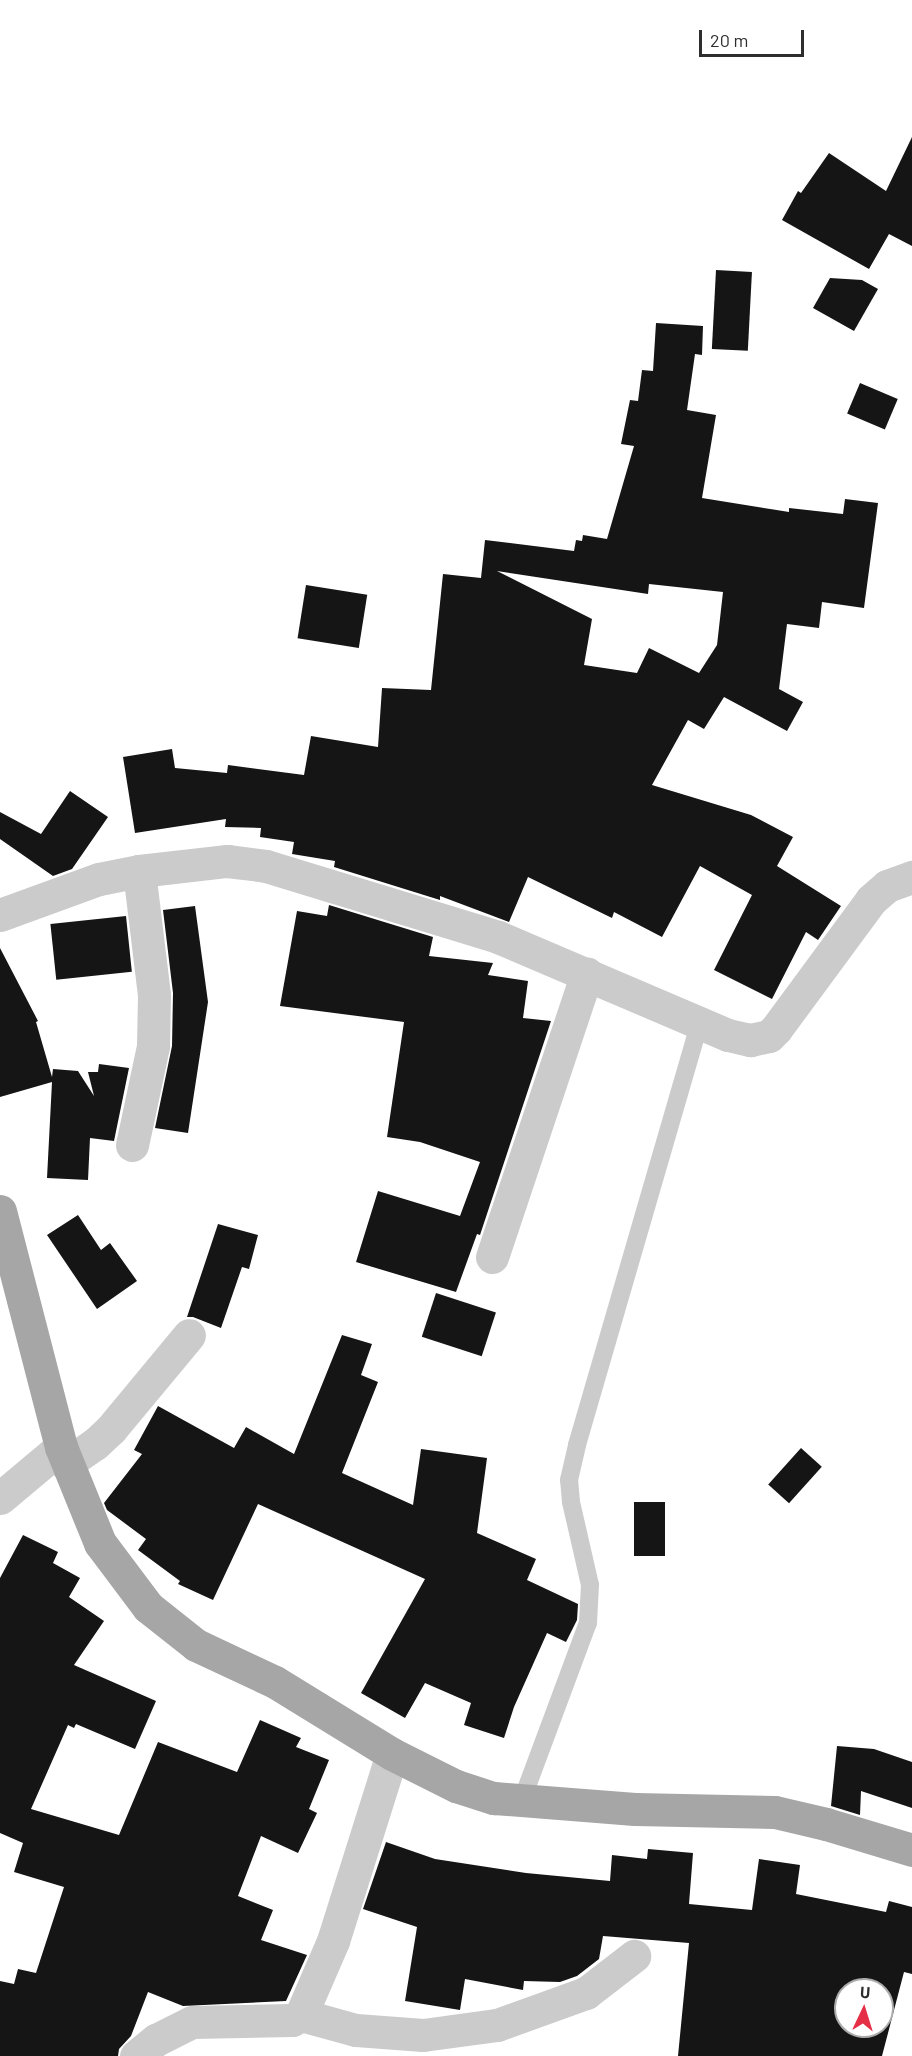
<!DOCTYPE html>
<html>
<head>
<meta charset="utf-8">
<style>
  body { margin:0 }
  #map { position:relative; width:912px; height:2056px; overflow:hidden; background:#fff; font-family:Barlow,sans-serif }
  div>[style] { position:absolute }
  .building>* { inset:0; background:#151515; transform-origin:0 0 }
  .lane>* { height:18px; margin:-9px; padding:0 9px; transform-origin:9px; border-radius:9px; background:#cbcbcb }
  .street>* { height:33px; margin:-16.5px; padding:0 16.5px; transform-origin:16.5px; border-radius:16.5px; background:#cbcbcb }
  .primary>* { height:33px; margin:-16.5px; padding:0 16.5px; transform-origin:16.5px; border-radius:16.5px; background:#a6a6a6 }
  span { translate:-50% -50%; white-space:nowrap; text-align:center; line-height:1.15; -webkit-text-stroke:6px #fff; paint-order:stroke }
  .north { position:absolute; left:834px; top:1978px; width:60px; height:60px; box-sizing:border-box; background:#fff; border:2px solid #ababab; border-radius:50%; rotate:4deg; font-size:16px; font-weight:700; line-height:24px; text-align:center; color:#2e2e2e }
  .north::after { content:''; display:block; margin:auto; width:21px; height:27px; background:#e52f47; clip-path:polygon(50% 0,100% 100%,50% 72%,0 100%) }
  .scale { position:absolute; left:699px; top:30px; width:105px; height:27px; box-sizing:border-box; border:3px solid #2e2e2e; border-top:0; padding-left:8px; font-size:18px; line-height:21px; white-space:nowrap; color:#2e2e2e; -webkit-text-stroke:4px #fff; paint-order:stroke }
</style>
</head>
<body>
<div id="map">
  <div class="building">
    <i style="clip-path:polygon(912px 137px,912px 246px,889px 234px,869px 269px,782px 220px,798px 191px,801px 193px,829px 153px,886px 191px)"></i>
    <i style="left:716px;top:270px;width:36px;height:79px;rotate:3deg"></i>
    <i style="clip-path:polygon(830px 278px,862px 280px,878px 289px,854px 331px,813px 308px)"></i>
    <i style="clip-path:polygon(evenodd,656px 323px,703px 326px,702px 355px,695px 354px,687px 410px,716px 415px,702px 498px,789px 512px,789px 508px,843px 514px,845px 499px,878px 503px,864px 608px,822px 602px,819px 628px,787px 624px,779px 689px,803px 702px,787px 731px,724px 697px,704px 729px,688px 720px,652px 785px,751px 815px,793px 837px,777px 866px,841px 906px,818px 940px,806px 932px,772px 999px,714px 970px,752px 895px,700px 866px,662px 937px,614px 912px,612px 918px,528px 877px,509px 922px,440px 896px,440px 900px,334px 867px,335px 861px,292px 854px,294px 842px,260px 837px,261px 828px,225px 827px,226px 819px,135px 833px,123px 757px,172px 749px,175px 768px,227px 773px,228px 765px,304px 775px,311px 736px,378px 747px,382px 688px,431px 690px,443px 574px,481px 578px,485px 540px,574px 551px,576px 540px,582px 541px,583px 535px,607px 539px,634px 446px,621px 444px,630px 400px,638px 401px,642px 370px,653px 371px,656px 323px,497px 571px,648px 594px,649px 584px,723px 592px,717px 645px,699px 673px,649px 648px,637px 673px,584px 665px,592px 619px,497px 571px)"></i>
    <i style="left:860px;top:383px;width:41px;height:33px;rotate:23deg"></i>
    <i style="left:306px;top:585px;width:62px;height:54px;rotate:9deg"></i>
    <i style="clip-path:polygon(70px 791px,108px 817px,72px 869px,53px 876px,0 839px,0 812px,41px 834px)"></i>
    <i style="clip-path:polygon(329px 905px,433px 937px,429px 956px,493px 963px,488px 975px,528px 981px,523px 1018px,551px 1021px,480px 1235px,477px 1234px,456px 1292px,356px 1262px,378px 1191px,460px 1216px,480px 1162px,420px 1142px,387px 1137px,404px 1022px,280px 1006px,297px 911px,327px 916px)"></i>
    <i style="clip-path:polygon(195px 906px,208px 1002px,188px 1133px,155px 1128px,172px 1046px,173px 993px,163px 910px)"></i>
    <i style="left:126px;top:916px;width:56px;height:76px;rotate:84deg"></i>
    <i style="clip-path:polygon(0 948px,38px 1021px,36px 1022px,52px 1077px,53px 1069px,78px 1071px,94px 1096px,88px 1072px,98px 1072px,99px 1064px,129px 1068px,114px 1141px,90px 1138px,88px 1180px,47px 1178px,52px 1082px,0 1097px)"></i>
    <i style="clip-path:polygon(78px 1215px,101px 1250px,110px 1243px,137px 1281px,97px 1309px,47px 1235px)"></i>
    <i style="clip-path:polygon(218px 1224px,258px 1235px,249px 1269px,242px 1267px,221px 1328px,193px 1317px,187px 1317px)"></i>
    <i style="left:436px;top:1293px;width:63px;height:46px;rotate:18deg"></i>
    <i style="clip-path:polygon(342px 1335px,372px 1344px,361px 1375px,378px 1382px,342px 1473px,413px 1505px,421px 1449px,487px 1458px,477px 1533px,536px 1559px,527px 1580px,578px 1604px,577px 1620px,566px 1642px,547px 1633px,514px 1707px,504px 1738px,464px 1725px,471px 1703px,425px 1683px,405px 1718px,361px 1693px,425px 1579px,258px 1504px,213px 1600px,178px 1584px,180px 1581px,138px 1550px,146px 1539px,107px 1510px,104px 1503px,142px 1454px,134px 1450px,158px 1406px,234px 1448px,246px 1427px,294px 1454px)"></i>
    <i style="left:801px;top:1448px;width:28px;height:49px;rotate:42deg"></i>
    <i style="left:634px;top:1502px;width:31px;height:54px"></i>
    <i style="clip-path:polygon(23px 1535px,58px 1552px,53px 1563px,80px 1578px,69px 1597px,104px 1621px,74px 1665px,156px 1701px,135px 1749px,76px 1724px,74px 1728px,68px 1725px,31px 1809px,119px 1835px,158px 1742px,237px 1772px,260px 1720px,301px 1738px,296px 1747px,329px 1760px,309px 1809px,317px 1813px,298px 1853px,261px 1836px,238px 1896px,273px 1910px,261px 1940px,307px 1955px,286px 2001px,183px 2006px,148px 1992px,131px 2036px,119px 2049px,118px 2056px,0 2056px,0 1981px,14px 1984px,18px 1969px,36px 1973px,64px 1887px,14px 1872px,23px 1843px,0 1833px,0 1578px)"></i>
    <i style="clip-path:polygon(837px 1746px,874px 1749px,912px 1762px,912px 1808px,861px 1791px,860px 1815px,831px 1806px)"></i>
    <i style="clip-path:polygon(evenodd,386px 1842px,435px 1859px,526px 1873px,610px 1881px,612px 1855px,647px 1859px,648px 1849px,693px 1853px,689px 1904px,752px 1910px,759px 1859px,800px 1865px,796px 1894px,886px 1912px,889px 1901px,912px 1907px,912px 1974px,904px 1972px,882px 2056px,678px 2056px,689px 1943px,603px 1936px,599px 1959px,577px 1976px,560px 1982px,524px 1981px,523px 1990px,465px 1979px,460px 2010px,405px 2001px,417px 1927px,363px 1909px,386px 1842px,846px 1990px,882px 1990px,882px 2026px,846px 2026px,846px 1990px)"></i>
  </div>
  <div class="lane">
    <i style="left:522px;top:1800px;width:189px;rotate:-69.6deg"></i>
    <i style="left:588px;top:1623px;width:38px;rotate:-87deg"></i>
    <i style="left:590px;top:1585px;width:85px;rotate:-102.9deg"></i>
    <i style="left:571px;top:1502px;width:22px;rotate:-95deg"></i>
    <i style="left:569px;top:1480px;width:36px;rotate:-77deg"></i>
    <i style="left:577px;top:1445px;width:440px;rotate:-73.8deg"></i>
  </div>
  <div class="street">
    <i style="left:0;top:915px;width:105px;rotate:-20deg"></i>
    <i style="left:99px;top:879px;width:41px;rotate:-11.3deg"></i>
    <i style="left:139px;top:871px;width:89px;rotate:-6.5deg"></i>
    <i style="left:227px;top:861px;width:39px;rotate:7deg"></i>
    <i style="left:266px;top:866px;width:243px;rotate:17deg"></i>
    <i style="left:498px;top:937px;width:250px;rotate:23.1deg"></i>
    <i style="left:728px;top:1035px;width:23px;rotate:13deg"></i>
    <i style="left:750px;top:1040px;width:19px;rotate:-12deg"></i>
    <i style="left:769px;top:1036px;width:10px;rotate:-45deg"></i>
    <i style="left:776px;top:1029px;width:160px;rotate:-53.6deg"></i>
    <i style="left:871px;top:900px;width:21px;rotate:-41deg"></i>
    <i style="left:887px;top:886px;width:27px;rotate:-20deg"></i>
    <i style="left:132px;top:1145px;width:101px;rotate:-78deg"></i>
    <i style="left:153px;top:1046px;width:51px;rotate:-88.9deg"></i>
    <i style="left:154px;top:995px;width:125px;rotate:-96.9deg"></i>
    <i style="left:492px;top:1257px;width:299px;rotate:-71.5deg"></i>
    <i style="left:66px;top:1464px;width:35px;rotate:-35deg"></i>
    <i style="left:95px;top:1444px;width:22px;rotate:-43deg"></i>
    <i style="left:111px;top:1429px;width:122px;rotate:-50.3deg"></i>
    <i style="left:0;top:1498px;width:80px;rotate:-39.9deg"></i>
    <i style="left:301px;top:2015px;width:57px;rotate:15.3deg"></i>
    <i style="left:356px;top:2030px;width:67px;rotate:4.3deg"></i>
    <i style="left:423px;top:2035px;width:75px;rotate:-7.7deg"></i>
    <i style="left:497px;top:2025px;width:95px;rotate:-19.8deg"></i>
    <i style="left:586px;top:1993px;width:61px;rotate:-37.6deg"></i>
    <i style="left:136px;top:2056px;width:26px;rotate:-39deg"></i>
    <i style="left:156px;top:2040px;width:40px;rotate:-26.6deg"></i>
    <i style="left:192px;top:2022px;width:100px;rotate:-1.1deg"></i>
    <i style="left:292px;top:2020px;width:10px;rotate:-29deg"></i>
    <i style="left:301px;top:2015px;width:81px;rotate:-66.6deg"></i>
    <i style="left:333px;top:1941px;width:196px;rotate:-72.5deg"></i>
  </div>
  <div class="primary">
    <i style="left:0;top:1211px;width:244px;rotate:75.5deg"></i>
    <i style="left:61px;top:1447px;width:104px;rotate:67.9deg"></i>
    <i style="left:100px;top:1543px;width:80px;rotate:53.1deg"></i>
    <i style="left:148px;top:1607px;width:61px;rotate:38.4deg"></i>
    <i style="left:196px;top:1645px;width:87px;rotate:25.1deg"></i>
    <i style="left:275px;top:1682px;width:137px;rotate:31.6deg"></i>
    <i style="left:392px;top:1754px;width:72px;rotate:26.6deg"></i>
    <i style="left:456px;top:1786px;width:40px;rotate:18deg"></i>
    <i style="left:494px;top:1798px;width:141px;rotate:4.5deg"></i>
    <i style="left:635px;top:1809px;width:140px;rotate:1.2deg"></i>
    <i style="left:775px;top:1812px;width:52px;rotate:13.2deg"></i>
    <i style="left:826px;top:1824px;width:90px;rotate:16.8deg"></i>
  </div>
  <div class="north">U</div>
  <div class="scale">20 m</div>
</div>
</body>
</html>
